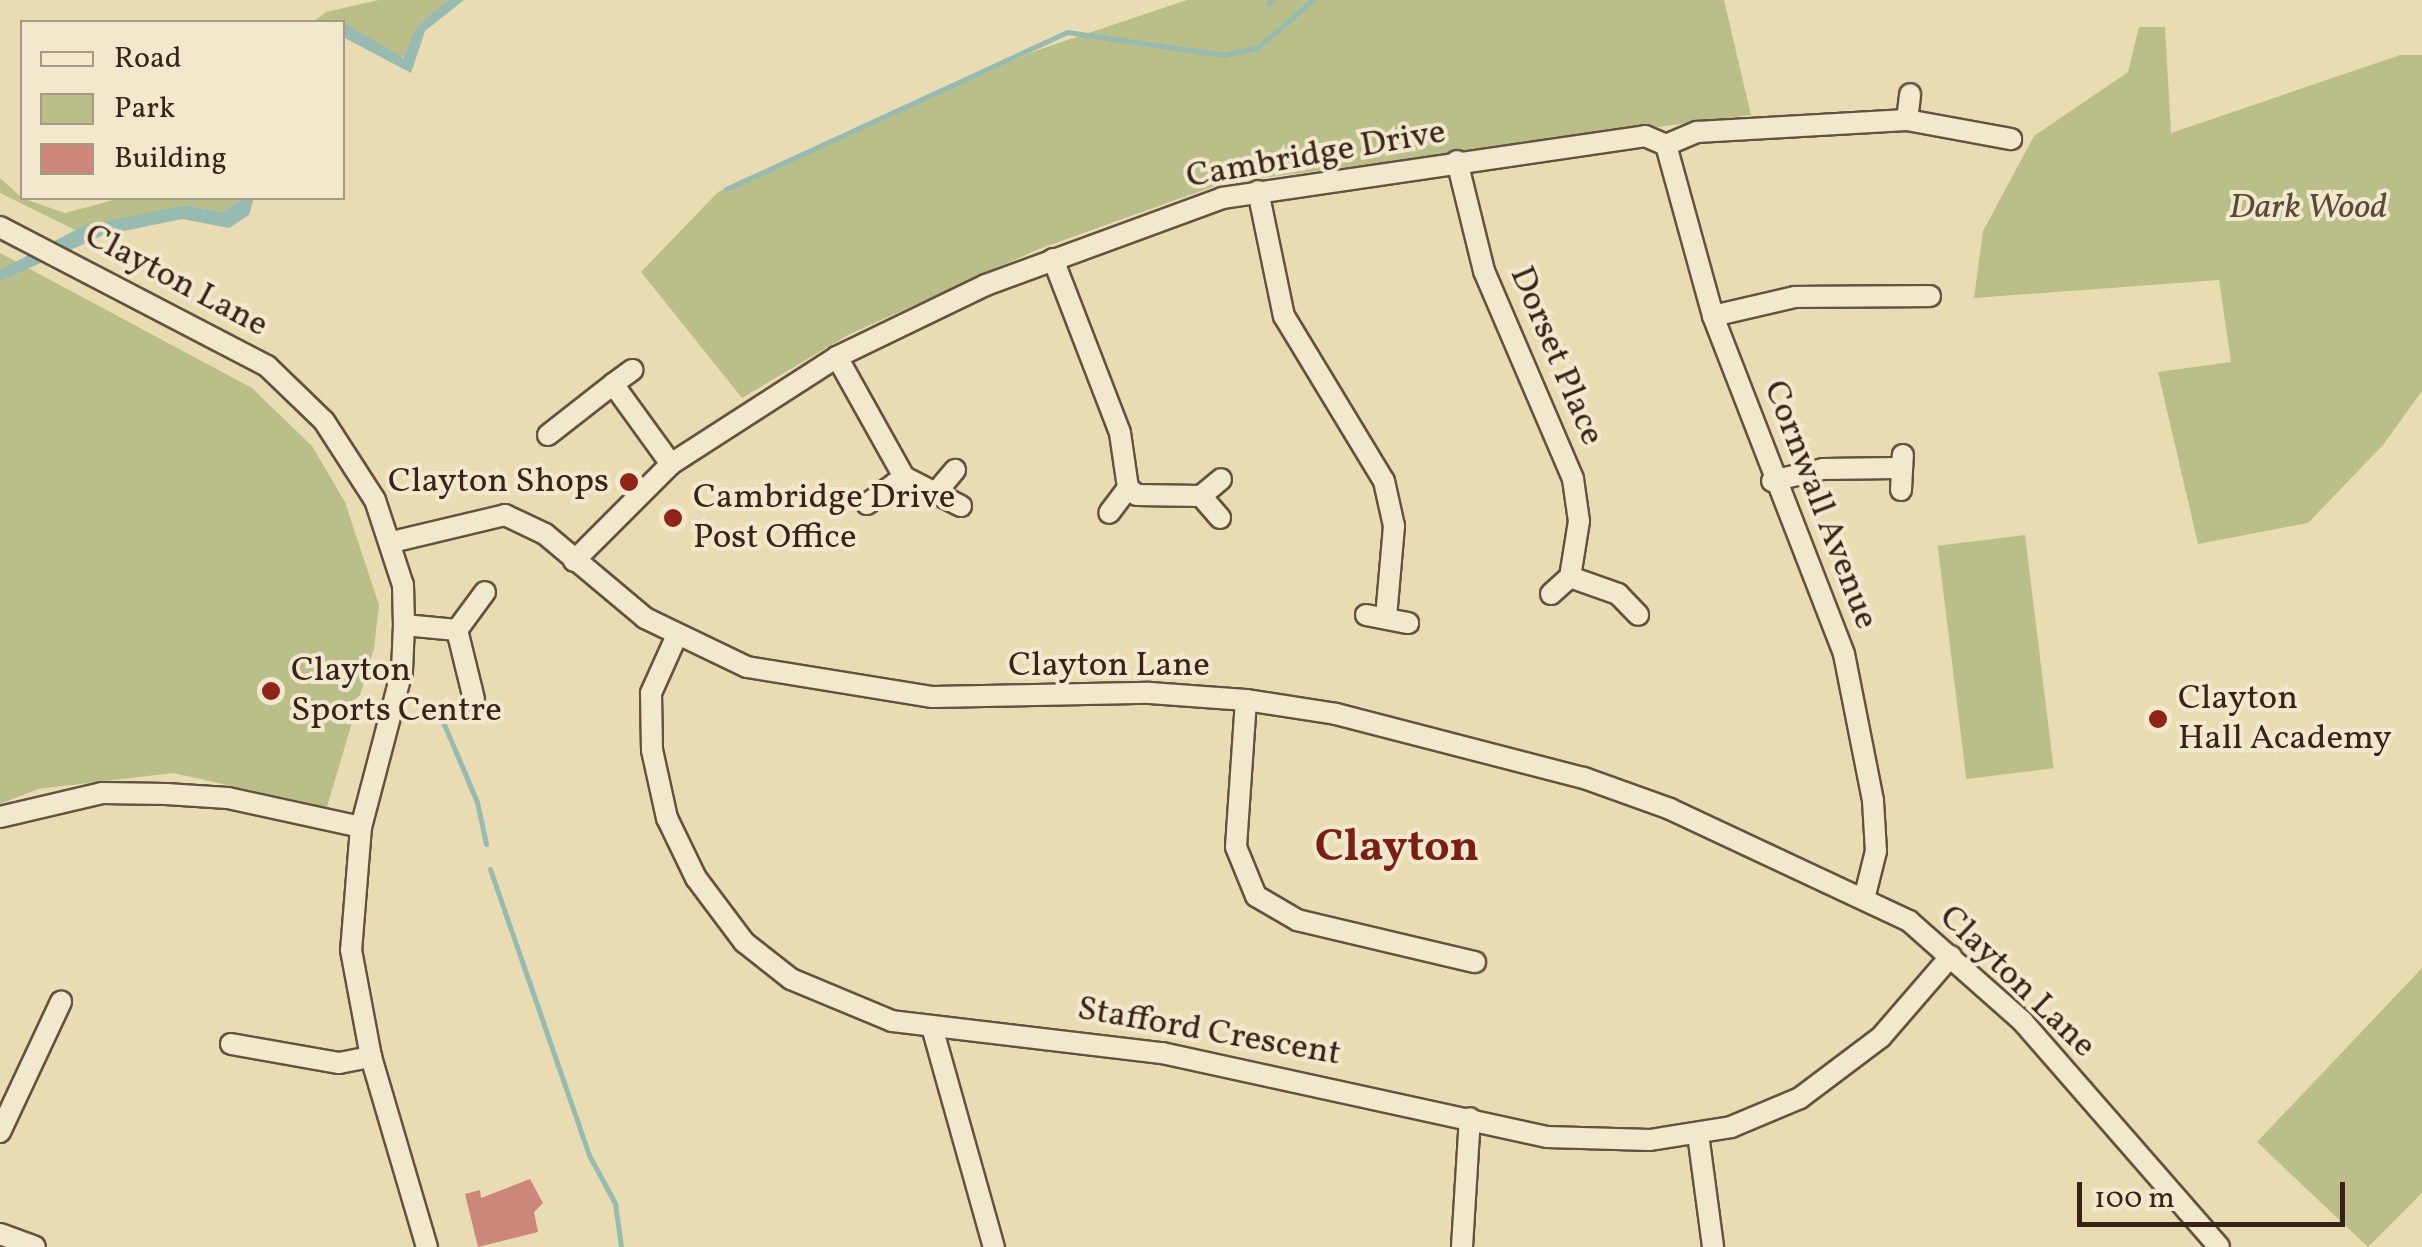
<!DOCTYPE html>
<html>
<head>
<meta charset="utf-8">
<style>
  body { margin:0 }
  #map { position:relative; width:2422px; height:1247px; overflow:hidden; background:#e9dcb2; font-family:Vollkorn,serif }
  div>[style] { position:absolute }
  .green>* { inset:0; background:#babf89; transform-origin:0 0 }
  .water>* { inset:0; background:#97bbb0 }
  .stream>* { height:5px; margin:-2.5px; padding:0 2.5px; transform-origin:2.5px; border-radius:2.5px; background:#97bbb0 }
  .building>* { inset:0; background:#cd877a }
  .roads { filter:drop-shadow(2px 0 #65513f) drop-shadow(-2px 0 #65513f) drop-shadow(0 2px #65513f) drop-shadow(0 -2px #65513f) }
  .minor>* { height:20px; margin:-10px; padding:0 10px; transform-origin:10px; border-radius:10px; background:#f1e8cd }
  .dots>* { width:28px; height:28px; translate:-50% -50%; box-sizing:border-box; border:5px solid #f1e8cd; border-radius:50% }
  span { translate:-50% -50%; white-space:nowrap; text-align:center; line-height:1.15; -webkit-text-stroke:8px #f1e8cd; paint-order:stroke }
  .street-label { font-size:35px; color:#392319 }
  .park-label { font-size:35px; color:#594a35; font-style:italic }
  .poi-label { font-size:35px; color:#392319 }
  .right { translate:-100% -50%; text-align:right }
  .left { translate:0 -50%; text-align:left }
  .district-label { font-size:45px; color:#7a1f14; font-weight:700 }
  .legend { position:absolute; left:20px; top:20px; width:325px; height:180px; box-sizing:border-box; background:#f1e8cd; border:2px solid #a79985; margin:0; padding:12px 18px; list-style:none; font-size:30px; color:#392319 }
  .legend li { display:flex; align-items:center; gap:20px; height:50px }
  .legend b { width:50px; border:2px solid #a79985 }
  .scale { position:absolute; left:2077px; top:1182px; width:268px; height:45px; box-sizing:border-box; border:5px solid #392319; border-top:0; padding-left:12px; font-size:30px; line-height:35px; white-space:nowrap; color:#392319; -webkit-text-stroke:8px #f1e8cd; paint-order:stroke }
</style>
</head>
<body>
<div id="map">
  <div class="green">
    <i style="clip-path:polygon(379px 0,448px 0,417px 28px,410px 53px,396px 60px,344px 23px,313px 22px,326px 12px)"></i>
    <i style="clip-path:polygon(1187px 0,1724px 0,1751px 115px,1223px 183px,1039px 249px,848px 335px,742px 398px,641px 272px,718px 192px,1032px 52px)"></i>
    <i style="clip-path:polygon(2139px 27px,2165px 27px,2171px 133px,2400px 55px,2422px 55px,2422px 391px,2383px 445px,2308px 523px,2198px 544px,2158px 372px,2231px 362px,2219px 280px,1974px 298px,1983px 231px,2034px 136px,2128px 72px)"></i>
    <i style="clip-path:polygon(0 178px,22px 198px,65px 213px,121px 198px,243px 198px,223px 212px,185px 205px,75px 230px,0 193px)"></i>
    <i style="clip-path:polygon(0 253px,252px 388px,312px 446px,345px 502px,379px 605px,374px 648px,327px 807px,173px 773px,38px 789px,0 804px)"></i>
    <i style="left:2025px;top:535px;width:235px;height:88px;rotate:83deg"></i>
    <i style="clip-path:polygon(2422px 968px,2422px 1193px,2368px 1247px,2257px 1142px)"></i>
  </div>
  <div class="water">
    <i style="clip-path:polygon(448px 0,464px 0,425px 31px,411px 73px,343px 37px,344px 23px,403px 58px,416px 28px)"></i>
    <i style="clip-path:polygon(243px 198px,254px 198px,249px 215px,229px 228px,182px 219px,104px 235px,0 281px,0 270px,83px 226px,185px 205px,223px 212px)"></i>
  </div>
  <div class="stream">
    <i style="left:1269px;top:3px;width:4px;rotate:-56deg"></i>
    <i style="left:726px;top:189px;width:375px;rotate:-24.7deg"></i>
    <i style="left:1067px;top:32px;width:158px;rotate:8.4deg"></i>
    <i style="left:1223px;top:55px;width:35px;rotate:-12deg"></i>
    <i style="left:1257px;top:48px;width:74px;rotate:-40.6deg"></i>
    <i style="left:435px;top:703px;width:108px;rotate:67deg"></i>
    <i style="left:477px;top:802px;width:43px;rotate:77.9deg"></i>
    <i style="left:490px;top:869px;width:305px;rotate:70.9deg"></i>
    <i style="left:590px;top:1157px;width:52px;rotate:61.5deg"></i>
    <i style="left:615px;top:1203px;width:44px;rotate:82.2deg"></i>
  </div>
  <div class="building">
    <i style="clip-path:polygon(530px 1179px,543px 1203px,534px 1212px,538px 1232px,478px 1247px,465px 1194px,480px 1190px,481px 1198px)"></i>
  </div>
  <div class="roads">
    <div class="minor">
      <i style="left:1907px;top:120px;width:26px;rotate:-83deg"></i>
      <i style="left:1666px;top:145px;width:177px;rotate:74.6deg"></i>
      <i style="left:1713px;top:316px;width:362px;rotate:68.8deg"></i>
      <i style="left:1844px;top:654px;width:150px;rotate:78.8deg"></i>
      <i style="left:1873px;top:801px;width:50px;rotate:86.6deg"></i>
      <i style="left:1876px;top:851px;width:45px;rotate:104deg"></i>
      <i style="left:1457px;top:161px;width:113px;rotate:76.2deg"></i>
      <i style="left:1484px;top:271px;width:226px;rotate:66.8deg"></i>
      <i style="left:1573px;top:479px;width:42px;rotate:81.9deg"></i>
      <i style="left:1579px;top:521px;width:57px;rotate:99.1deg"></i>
      <i style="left:1570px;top:577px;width:51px;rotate:19.5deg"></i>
      <i style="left:1618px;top:594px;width:29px;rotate:46deg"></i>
      <i style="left:1258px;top:191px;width:128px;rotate:78.3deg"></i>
      <i style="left:1284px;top:316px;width:193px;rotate:58.8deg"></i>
      <i style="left:1384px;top:481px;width:46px;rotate:77.5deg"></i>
      <i style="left:1394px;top:526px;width:92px;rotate:95deg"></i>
      <i style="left:0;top:227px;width:301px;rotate:27.5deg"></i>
      <i style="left:267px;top:366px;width:79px;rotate:44deg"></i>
      <i style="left:324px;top:421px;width:94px;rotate:57.2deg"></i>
      <i style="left:375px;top:500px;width:89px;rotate:71.8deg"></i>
      <i style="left:403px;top:585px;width:40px;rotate:88.6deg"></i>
      <i style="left:404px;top:625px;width:46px;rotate:92.5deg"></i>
      <i style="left:402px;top:671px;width:161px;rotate:104.7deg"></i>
      <i style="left:361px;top:827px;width:123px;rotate:94.6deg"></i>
      <i style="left:351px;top:950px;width:109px;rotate:79.4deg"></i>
      <i style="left:371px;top:1057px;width:198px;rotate:73.6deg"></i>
      <i style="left:1053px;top:259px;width:186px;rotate:68.9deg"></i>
      <i style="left:1120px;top:433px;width:56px;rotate:81.7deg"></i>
      <i style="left:1128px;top:488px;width:31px;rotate:127deg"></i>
      <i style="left:1713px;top:316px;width:84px;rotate:-13deg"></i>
      <i style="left:1795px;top:297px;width:135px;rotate:-0.4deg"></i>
      <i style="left:837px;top:357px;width:137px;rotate:60.8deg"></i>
      <i style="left:904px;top:477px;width:64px;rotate:27deg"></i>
      <i style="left:613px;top:384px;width:24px;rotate:-36deg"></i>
      <i style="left:548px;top:435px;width:83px;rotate:-38.1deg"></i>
      <i style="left:613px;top:384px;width:99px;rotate:54.1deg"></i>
      <i style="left:1772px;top:481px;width:52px;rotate:-13.2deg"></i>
      <i style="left:1823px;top:469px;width:74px;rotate:-0.8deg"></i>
      <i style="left:1128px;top:488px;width:11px;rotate:38deg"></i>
      <i style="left:1137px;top:495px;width:64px;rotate:0.9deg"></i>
      <i style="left:1201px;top:496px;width:26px;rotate:-40deg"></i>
      <i style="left:939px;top:489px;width:25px;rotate:-50deg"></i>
      <i style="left:1901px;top:490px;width:35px;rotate:-87deg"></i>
      <i style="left:1201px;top:496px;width:29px;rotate:49deg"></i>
      <i style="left:867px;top:504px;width:46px;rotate:-36.1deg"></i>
      <i style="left:392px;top:542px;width:116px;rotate:-13.4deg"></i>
      <i style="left:505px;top:515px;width:44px;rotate:25.4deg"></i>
      <i style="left:545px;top:534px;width:131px;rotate:40deg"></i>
      <i style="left:645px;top:618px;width:113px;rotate:25.7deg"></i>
      <i style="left:747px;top:667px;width:188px;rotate:9.2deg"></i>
      <i style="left:933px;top:697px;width:217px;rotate:-1.1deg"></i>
      <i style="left:1150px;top:693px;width:96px;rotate:4.2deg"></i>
      <i style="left:1246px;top:700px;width:91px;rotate:8.8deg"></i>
      <i style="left:1336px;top:714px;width:256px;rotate:14.5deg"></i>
      <i style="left:1584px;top:778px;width:91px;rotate:19.8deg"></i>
      <i style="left:1670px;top:809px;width:264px;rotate:25.1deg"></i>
      <i style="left:1909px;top:921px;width:152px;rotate:41.5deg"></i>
      <i style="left:2023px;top:1022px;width:298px;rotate:48.9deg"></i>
      <i style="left:574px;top:561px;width:137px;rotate:-45deg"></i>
      <i style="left:671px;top:464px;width:197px;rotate:-32.8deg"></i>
      <i style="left:837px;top:357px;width:165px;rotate:-25.8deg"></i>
      <i style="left:986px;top:285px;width:252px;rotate:-20.2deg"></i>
      <i style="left:1222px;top:198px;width:428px;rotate:-8.3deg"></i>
      <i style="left:1645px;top:136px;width:23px;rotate:23deg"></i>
      <i style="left:1666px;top:145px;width:34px;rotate:-23deg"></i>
      <i style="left:1697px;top:132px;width:210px;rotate:-3.3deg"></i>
      <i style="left:1907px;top:120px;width:106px;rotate:10.4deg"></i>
      <i style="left:1551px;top:594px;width:25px;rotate:-42deg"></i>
      <i style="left:1366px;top:615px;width:43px;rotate:10.8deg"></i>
      <i style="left:404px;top:625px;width:53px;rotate:5.4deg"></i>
      <i style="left:457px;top:630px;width:71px;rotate:76.2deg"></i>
      <i style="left:457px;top:630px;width:47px;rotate:-53.6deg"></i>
      <i style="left:677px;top:635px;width:64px;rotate:114.1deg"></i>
      <i style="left:651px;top:693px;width:57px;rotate:89deg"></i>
      <i style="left:652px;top:750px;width:70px;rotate:77.6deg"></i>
      <i style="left:667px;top:818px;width:67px;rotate:64.2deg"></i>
      <i style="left:696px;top:878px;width:80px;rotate:53.1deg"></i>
      <i style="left:744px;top:942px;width:60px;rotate:38.2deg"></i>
      <i style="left:791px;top:979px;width:109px;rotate:22.6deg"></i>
      <i style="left:892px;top:1021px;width:272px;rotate:6.8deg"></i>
      <i style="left:1162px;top:1053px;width:394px;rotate:12.3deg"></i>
      <i style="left:1547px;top:1137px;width:103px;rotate:1.7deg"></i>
      <i style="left:1650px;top:1140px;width:82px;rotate:-9.1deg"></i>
      <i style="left:1731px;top:1127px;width:75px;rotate:-22.8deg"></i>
      <i style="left:1800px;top:1098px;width:101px;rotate:-37deg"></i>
      <i style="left:1881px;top:1037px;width:107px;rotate:-49.2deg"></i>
      <i style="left:1246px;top:700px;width:147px;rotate:93.9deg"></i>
      <i style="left:1236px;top:847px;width:53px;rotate:67.8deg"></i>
      <i style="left:1256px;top:896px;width:48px;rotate:30.3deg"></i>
      <i style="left:1297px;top:920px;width:183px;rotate:13.3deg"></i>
      <i style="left:0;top:817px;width:105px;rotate:-13.2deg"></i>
      <i style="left:102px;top:793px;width:64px;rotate:0.9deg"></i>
      <i style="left:166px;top:794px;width:62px;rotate:3.7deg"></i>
      <i style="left:228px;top:798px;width:136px;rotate:12.3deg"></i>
      <i style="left:932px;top:1027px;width:229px;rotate:74.3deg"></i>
      <i style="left:231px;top:1044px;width:110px;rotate:10deg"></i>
      <i style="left:339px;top:1063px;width:33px;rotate:-11deg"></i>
      <i style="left:0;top:1132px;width:144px;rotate:-64.9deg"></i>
      <i style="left:1698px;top:1134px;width:114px;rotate:82.4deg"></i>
      <i style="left:0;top:1234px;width:37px;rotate:20deg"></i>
      <i style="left:1462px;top:1247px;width:129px;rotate:-86.5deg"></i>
    </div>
  </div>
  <div class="dots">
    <i style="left:629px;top:482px;background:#8f2418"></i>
    <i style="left:673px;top:518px;background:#8f2418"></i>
    <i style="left:271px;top:691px;background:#8f2418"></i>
    <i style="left:2158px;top:719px;background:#8f2418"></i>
  </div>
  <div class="street-label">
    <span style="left:1316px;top:155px;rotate:-10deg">Cambridge Drive</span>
    <span style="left:176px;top:281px;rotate:28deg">Clayton Lane</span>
    <span style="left:1556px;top:356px;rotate:67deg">Dorset Place</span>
    <span style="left:1820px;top:505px;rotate:69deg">Cornwall Avenue</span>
    <span style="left:1109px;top:666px">Clayton Lane</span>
    <span style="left:2017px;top:982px;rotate:44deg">Clayton Lane</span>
    <span style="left:1209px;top:1032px;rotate:10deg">Stafford Crescent</span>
  </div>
  <div class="park-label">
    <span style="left:2308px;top:208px">Dark Wood</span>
  </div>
  <div class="poi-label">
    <span class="right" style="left:609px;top:482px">Clayton Shops</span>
    <span class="left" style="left:693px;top:518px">Cambridge Drive<br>Post Office</span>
    <span class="left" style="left:291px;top:691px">Clayton<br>Sports Centre</span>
    <span class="left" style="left:2178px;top:719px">Clayton<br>Hall Academy</span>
  </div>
  <div class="district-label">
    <span style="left:1397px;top:849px">Clayton</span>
  </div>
  <ul class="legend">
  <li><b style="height:12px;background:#f1e8cd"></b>Road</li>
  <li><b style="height:28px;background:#babf89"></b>Park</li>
  <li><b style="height:28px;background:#cd877a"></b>Building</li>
  </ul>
  <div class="scale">100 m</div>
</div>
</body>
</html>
